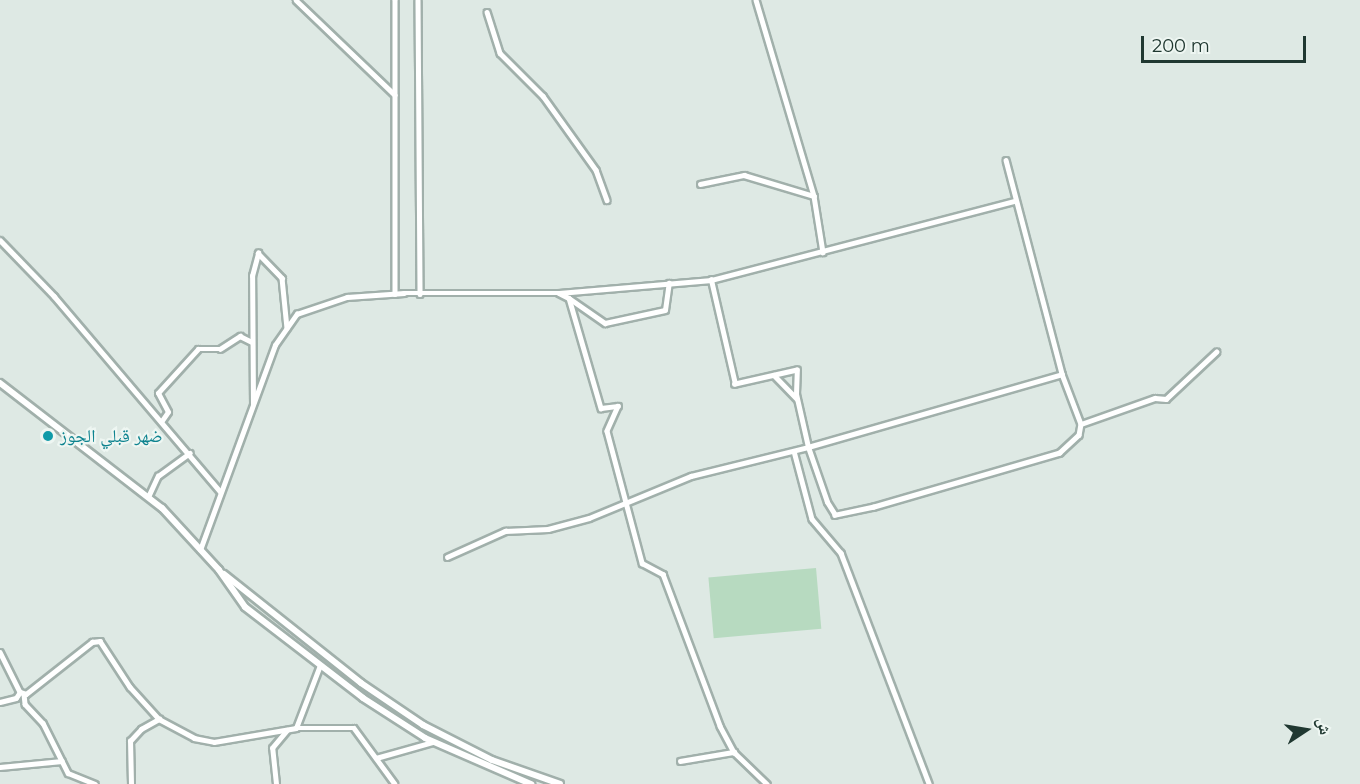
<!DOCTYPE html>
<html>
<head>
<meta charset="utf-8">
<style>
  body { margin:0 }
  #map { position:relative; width:1360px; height:784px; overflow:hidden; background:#dee9e4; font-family:Montserrat,"Noto Naskh Arabic",sans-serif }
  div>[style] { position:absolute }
  .green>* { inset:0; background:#b7dac0; transform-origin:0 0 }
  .roads { filter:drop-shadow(2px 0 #a1b0ab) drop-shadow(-2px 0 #a1b0ab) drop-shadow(0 2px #a1b0ab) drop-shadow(0 -2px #a1b0ab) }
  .street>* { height:4.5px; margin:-2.25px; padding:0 2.25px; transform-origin:2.25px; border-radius:2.25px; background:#fff }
  .secondary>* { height:6px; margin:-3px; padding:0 3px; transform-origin:3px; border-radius:3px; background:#fff }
  .dots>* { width:16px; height:16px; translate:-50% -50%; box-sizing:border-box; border:3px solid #eef6f2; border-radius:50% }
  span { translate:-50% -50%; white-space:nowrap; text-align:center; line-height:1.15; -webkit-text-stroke:4.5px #eef6f2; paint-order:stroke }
  .culture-label { font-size:18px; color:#0d838f }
  .left { translate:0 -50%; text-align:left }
  .north { position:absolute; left:1276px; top:700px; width:60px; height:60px; -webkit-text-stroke:4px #eef6f2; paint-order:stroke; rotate:78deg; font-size:16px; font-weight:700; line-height:24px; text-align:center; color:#203831 }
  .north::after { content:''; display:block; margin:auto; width:21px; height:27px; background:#203831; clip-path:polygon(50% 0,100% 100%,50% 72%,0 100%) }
  .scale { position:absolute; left:1141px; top:36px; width:165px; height:27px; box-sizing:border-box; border:3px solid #203831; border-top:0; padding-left:8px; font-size:18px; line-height:21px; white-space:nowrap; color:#203831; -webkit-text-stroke:4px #eef6f2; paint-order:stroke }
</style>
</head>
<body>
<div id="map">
  <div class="green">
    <i style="left:816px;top:568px;width:61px;height:108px;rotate:85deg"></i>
  </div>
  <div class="roads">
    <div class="street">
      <i style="left:296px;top:0;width:137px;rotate:43.8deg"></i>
      <i style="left:395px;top:0;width:294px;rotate:90deg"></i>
      <i style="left:418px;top:0;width:294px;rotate:89.6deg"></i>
      <i style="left:756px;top:0;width:204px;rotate:73.5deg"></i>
      <i style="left:814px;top:196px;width:57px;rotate:80.9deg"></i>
      <i style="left:487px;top:12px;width:43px;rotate:72.4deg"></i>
      <i style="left:500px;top:53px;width:61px;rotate:45deg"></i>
      <i style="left:543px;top:96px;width:91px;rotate:54.4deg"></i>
      <i style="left:596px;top:170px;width:32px;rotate:70deg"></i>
      <i style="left:1006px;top:160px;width:221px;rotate:75.3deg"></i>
      <i style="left:1062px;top:374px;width:53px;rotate:69.2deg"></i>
      <i style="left:1081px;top:424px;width:11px;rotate:100deg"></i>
      <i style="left:1079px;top:435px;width:26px;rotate:137deg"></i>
      <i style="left:1060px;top:453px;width:194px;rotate:163.8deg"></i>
      <i style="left:874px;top:507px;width:40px;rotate:168deg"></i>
      <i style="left:835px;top:515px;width:15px;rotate:-122deg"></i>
      <i style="left:827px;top:502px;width:58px;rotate:-109.1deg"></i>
      <i style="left:808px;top:447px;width:264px;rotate:-16deg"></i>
      <i style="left:700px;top:184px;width:45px;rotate:-11.6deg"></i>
      <i style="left:744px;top:175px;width:73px;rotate:16.7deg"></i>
      <i style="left:0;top:240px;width:78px;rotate:46deg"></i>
      <i style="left:54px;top:296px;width:257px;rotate:49.6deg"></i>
      <i style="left:559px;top:293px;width:11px;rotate:27deg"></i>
      <i style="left:569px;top:298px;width:115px;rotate:73.8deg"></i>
      <i style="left:601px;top:408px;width:17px;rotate:-7deg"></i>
      <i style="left:618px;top:406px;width:27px;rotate:114deg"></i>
      <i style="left:607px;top:431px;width:137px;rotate:75.1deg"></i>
      <i style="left:642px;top:563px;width:24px;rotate:28deg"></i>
      <i style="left:663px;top:574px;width:162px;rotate:69.4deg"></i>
      <i style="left:720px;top:726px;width:30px;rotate:62deg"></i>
      <i style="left:569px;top:298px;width:44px;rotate:34.8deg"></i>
      <i style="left:605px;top:323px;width:61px;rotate:-12.2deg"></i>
      <i style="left:665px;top:310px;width:27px;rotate:-82deg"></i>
      <i style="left:774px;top:375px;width:33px;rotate:46deg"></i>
      <i style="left:253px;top:404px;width:128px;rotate:-90.4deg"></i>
      <i style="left:252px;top:276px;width:24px;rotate:-75deg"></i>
      <i style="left:258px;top:253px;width:35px;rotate:46deg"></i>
      <i style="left:282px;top:278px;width:50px;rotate:84.3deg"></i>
      <i style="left:161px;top:422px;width:12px;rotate:-55deg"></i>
      <i style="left:168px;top:412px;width:21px;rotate:-118deg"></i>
      <i style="left:158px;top:393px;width:59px;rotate:-47.7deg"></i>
      <i style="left:198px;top:349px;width:22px"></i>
      <i style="left:220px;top:349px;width:24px;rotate:-33deg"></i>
      <i style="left:240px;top:336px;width:13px;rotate:27deg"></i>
      <i style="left:1081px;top:424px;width:78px;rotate:-19.4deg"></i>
      <i style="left:1155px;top:398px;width:11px;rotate:5deg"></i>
      <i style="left:1166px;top:399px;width:69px;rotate:-43.2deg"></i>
      <i style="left:794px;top:451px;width:70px;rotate:75.2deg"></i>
      <i style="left:812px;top:519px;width:45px;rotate:49.5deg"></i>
      <i style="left:841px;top:553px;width:247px;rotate:69.1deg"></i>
      <i style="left:148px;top:497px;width:23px;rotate:-65deg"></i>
      <i style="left:158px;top:476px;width:39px;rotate:-36deg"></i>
      <i style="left:200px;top:550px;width:218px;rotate:-69.9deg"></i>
      <i style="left:275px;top:345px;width:38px;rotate:-55deg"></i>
      <i style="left:297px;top:314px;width:53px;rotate:-18.8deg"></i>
      <i style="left:347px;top:297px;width:57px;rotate:-4deg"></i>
      <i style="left:404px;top:293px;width:155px"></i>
      <i style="left:559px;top:293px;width:153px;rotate:-4.9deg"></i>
      <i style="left:711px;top:280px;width:314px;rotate:-14.6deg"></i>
      <i style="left:447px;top:557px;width:64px;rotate:-24.1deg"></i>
      <i style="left:505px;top:531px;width:43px;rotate:-2.7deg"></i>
      <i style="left:548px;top:529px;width:42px;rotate:-15deg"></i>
      <i style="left:589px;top:518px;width:110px;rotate:-22.4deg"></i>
      <i style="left:691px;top:476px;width:121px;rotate:-13.9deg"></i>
      <i style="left:808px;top:447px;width:54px;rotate:-102.8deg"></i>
      <i style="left:796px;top:394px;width:24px;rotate:-88deg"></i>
      <i style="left:797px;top:370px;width:64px;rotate:167.3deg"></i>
      <i style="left:735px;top:384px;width:107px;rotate:-103deg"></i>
      <i style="left:0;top:652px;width:45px;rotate:63.4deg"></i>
      <i style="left:20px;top:692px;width:6px;rotate:18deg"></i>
      <i style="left:26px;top:694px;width:84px;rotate:-38.2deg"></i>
      <i style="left:92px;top:642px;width:8px;rotate:-7deg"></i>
      <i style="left:100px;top:641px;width:55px;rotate:56.9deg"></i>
      <i style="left:130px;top:687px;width:43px;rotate:47.8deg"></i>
      <i style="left:24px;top:694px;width:10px;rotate:84deg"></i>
      <i style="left:25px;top:704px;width:26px;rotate:47deg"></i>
      <i style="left:43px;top:723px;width:56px;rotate:63.4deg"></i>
      <i style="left:68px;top:773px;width:29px;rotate:22deg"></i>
      <i style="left:0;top:702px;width:16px;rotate:-14deg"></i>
      <i style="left:16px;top:698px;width:7px;rotate:-56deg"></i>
      <i style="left:296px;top:728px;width:58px"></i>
      <i style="left:354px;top:728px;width:69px;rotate:53.8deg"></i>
      <i style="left:376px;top:758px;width:59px;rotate:-15.7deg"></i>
      <i style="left:680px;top:761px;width:55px;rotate:-9.5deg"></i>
      <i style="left:734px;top:752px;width:46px;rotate:44.1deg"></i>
      <i style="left:0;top:767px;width:62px;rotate:-5.5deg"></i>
      <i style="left:131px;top:784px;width:43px;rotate:-91.3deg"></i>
      <i style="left:130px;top:741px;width:16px;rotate:-47deg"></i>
      <i style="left:141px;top:729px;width:21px;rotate:-29deg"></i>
      <i style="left:159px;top:719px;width:40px;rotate:28deg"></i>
      <i style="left:194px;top:738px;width:20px;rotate:11deg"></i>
      <i style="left:214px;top:742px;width:83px;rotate:-9.7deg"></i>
      <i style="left:296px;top:728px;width:67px;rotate:-69.1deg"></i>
      <i style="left:276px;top:784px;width:36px;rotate:-96deg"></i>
      <i style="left:272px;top:748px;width:23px;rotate:-50deg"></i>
    </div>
    <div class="secondary">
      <i style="left:0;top:383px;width:205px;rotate:37.7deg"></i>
      <i style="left:162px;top:508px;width:84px;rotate:47.4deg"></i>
      <i style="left:219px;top:570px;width:45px;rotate:54.9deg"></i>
      <i style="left:245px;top:607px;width:149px;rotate:37.6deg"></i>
      <i style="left:363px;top:698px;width:74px;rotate:32.8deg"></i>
      <i style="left:425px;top:738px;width:116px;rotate:23.5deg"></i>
      <i style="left:224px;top:574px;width:175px;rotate:38.5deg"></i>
      <i style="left:361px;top:683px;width:75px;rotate:34.1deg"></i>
      <i style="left:423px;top:725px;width:77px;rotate:26.9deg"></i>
      <i style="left:492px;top:760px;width:72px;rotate:19.4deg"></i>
    </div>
  </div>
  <div class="dots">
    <i style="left:48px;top:436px;background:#0f9aa8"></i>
  </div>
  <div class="culture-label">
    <span class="left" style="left:60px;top:436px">ضهر قبلي الجوز</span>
  </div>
  <div class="north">ش</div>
  <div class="scale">200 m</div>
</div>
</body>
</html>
